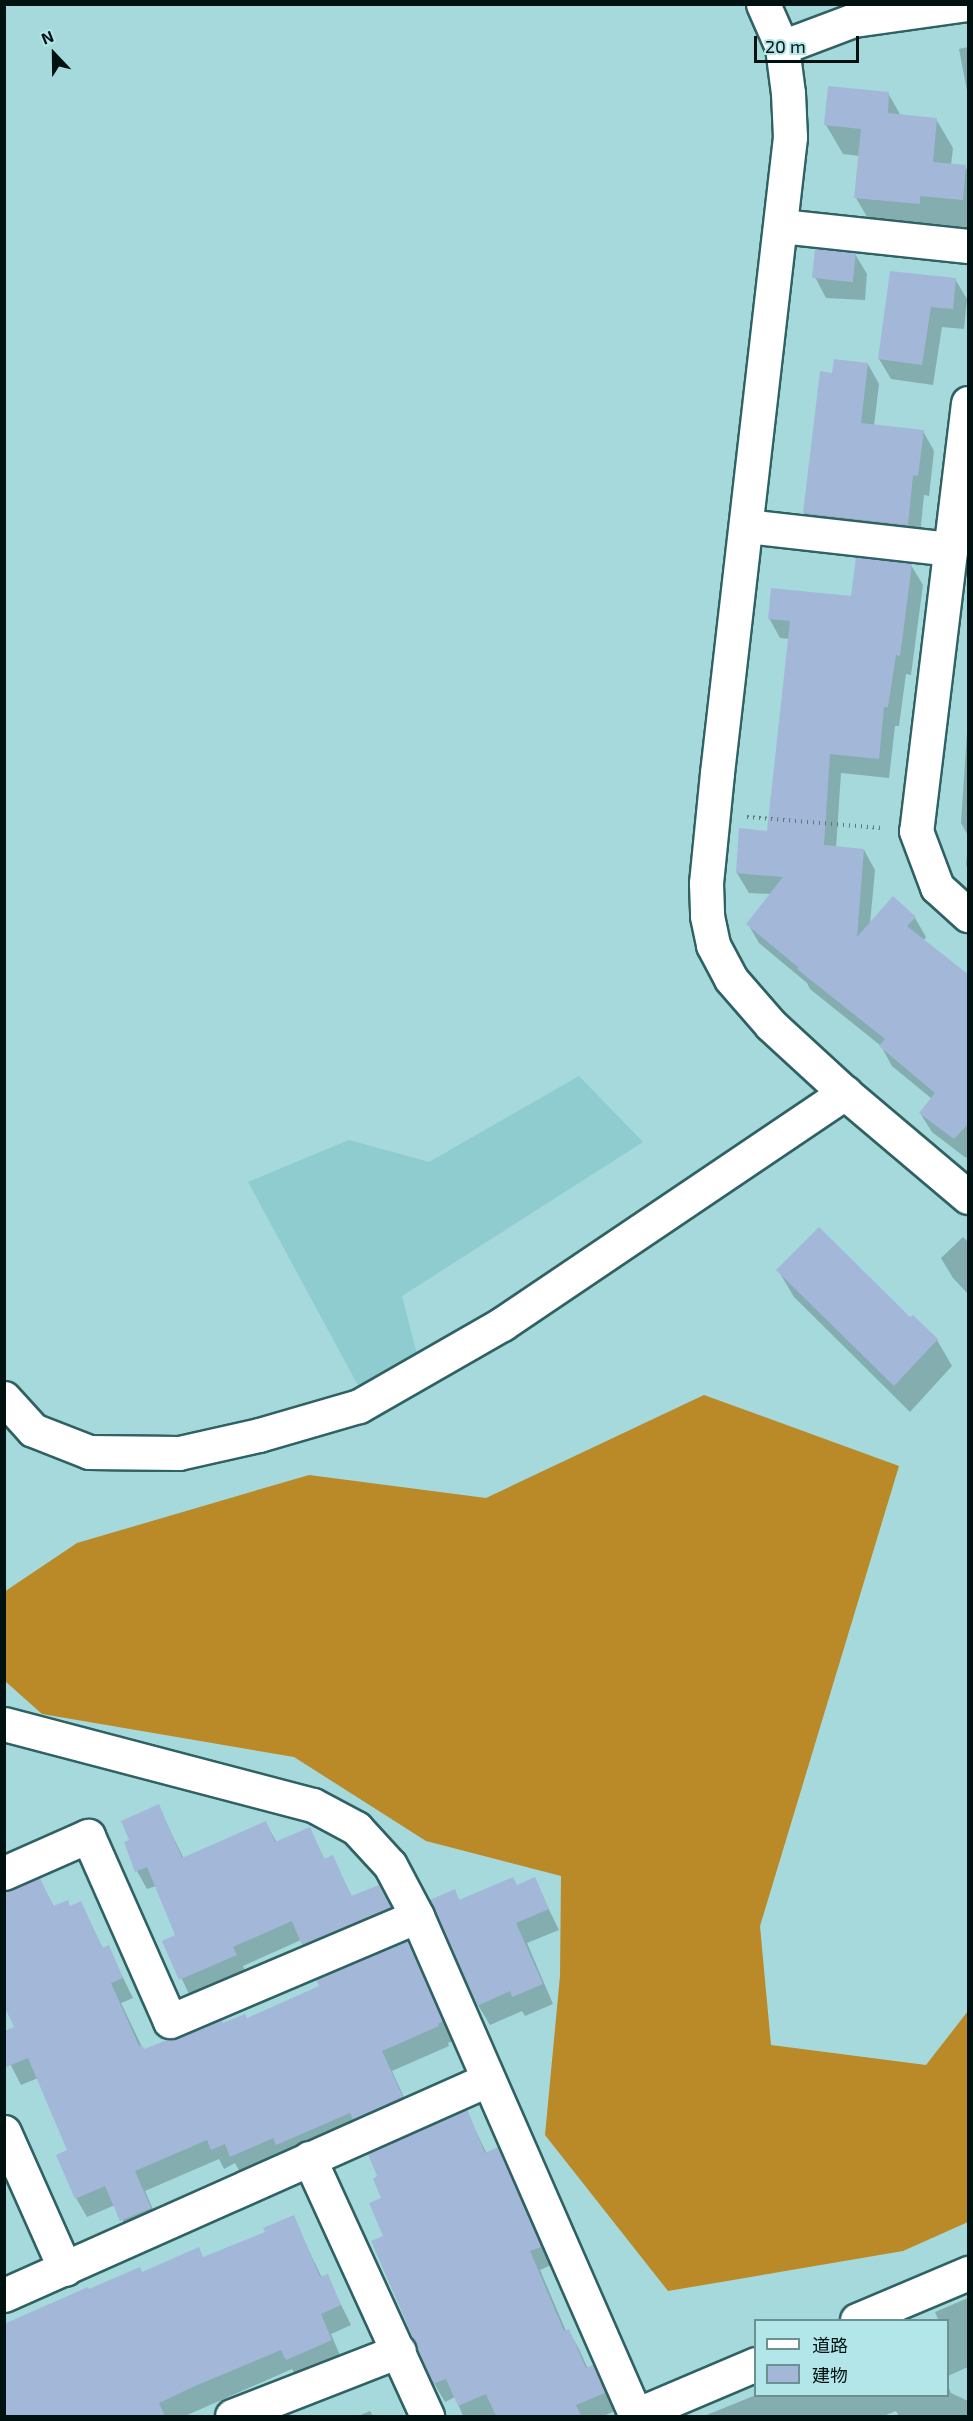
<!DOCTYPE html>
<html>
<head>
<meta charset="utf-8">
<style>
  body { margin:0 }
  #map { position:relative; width:973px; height:2421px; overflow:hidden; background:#a5d9db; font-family:"Exo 2","Noto Sans JP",sans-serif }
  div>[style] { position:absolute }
  .built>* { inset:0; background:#8fcccf }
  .forest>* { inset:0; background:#ba8928 }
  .shadow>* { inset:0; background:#0003 }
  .building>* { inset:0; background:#a3b8d9; transform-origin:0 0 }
  .path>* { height:4px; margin-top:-2px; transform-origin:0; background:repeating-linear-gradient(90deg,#577a7b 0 1.5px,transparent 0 6px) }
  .roads { filter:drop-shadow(2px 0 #306163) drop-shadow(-2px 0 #306163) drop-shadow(0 2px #306163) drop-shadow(0 -2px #306163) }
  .minor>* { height:33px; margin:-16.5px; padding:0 16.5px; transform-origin:16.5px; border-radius:16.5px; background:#fff }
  span { translate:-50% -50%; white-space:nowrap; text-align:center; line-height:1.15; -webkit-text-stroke:4.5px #b2e6e8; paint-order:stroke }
  .frame { position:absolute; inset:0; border:6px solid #001112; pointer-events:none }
  .legend { position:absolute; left:754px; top:2319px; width:195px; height:78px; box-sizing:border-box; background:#b2e6e8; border:2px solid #6b9192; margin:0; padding:8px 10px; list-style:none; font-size:18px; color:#001112 }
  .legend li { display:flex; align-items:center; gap:12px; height:30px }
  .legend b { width:30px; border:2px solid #6b9192 }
  .north { position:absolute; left:24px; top:24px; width:60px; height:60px; -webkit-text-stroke:4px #b2e6e8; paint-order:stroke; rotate:338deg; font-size:16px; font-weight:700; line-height:24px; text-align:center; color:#001112 }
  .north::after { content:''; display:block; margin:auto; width:21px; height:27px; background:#001112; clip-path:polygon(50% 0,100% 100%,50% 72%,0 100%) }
  .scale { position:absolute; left:754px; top:36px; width:105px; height:27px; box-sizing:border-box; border:3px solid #001112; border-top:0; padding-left:8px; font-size:18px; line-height:21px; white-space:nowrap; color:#001112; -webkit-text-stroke:4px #b2e6e8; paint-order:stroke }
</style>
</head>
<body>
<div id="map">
  <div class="built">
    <i style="clip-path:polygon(579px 1076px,643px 1142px,402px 1296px,418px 1358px,360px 1389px,248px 1182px,349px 1140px,429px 1162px)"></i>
  </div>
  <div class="forest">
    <i style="clip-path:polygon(704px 1395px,899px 1466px,760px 1926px,771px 2045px,926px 2065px,968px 2011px,968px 2222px,903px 2251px,668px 2291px,545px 2135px,560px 1976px,561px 1876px,426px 1841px,294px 1757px,42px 1714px,5px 1681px,4px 1592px,77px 1543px,309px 1475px,486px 1498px)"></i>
  </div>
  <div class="shadow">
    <i style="clip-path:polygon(968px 47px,968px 96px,959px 49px)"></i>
    <i style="clip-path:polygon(888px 93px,901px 116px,936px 119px,953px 148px,951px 165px,965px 166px,968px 172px,968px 228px,937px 225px,936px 232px,873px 227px,856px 198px,860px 156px,843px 154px,826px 125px)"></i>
    <i style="clip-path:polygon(855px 254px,867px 274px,865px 300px,826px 298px,815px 277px)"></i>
    <i style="clip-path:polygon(955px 279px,967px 299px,964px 329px,942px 327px,933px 385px,891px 379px,879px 359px)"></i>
    <i style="clip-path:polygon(868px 364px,879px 384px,874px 426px,923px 431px,934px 451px,929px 496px,924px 495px,919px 545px,816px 533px,804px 513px,821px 373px,834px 375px)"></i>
    <i style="clip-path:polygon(911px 565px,923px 585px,911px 675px,906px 674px,899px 726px,895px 726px,889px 778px,841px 773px,836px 848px,864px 850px,875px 870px,870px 924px,915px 918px,926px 937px,923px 941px,968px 978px,968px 1155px,966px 1158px,932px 1132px,920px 1113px,932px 1099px,892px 1066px,881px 1046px,810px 989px,807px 983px,759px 943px,748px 924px,771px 894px,749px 893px,737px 873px,769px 833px,790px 639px,780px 638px,769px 618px,853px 597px)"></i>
    <i style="clip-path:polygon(968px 717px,968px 836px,961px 823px)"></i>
    <i style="clip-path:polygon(968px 842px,968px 869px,966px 865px)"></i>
    <i style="clip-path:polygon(963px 1237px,968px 1242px,968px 1294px,953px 1278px,941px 1258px)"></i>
    <i style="clip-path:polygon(778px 1270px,910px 1320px,937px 1340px,952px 1366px,910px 1412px,794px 1297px)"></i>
    <i style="clip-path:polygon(158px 1806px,184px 1859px,266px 1823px,277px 1843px,309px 1829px,325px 1860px,332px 1856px,352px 1897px,389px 1905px,400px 1926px,314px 1962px,301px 1940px,243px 1966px,246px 1974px,191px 1998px,164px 1942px,177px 1936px,156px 1886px,147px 1889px,137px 1871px,131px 1841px)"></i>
    <i style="clip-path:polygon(534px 1879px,559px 1930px,527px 1943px,553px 2004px,525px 2016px,522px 2011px,490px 2025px,478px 2005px,454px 1891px,460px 1901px,517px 1887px)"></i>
    <i style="clip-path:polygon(40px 1880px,54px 1907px,70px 1907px,81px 1903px,103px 1949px,108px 1947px,133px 1998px,121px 2003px,144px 2051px,223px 2025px,247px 2020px,321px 1987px,407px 1942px,453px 2041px,448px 2043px,449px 2046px,392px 2071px,413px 2117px,242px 2176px,235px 2163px,224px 2169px,219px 2159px,145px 2191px,161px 2228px,133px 2240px,115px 2205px,87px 2217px,76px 2198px,69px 2151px,38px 2078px,21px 2085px,4px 2052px,16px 2028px)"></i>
    <i style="clip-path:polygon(466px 2111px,487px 2154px,497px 2149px,508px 2167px,551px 2265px,540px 2270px,566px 2331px,568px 2330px,579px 2349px,588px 2369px,593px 2367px,615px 2411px,603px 2416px,463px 2416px,455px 2397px,445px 2402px,434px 2383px,385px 2237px,383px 2199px)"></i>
    <i style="clip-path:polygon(293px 2217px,322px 2278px,327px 2276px,351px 2325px,331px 2334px,342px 2360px,298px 2379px,292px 2369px,185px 2416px,4px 2416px,4px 2326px,142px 2274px,204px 2259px,267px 2233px)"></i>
    <i style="clip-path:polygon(968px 2298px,968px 2367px,948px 2376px,948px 2320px,933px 2320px,938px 2319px,935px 2312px)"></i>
    <i style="clip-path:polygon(948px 2386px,951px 2393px,968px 2401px,968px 2416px,899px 2416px,896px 2411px,883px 2416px,704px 2416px,756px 2395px,948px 2396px)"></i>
    <i style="clip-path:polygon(370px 2411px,373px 2416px,358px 2416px)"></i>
  </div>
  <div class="building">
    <i style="clip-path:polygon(828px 86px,889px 92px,888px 113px,937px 118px,933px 162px,966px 165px,963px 200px,920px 196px,920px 204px,854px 198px,861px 129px,824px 125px)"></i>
    <i style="left:815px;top:249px;width:41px;height:29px;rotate:6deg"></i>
    <i style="clip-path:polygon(890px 271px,956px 278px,953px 309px,931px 307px,922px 365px,878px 359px)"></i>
    <i style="clip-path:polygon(834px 359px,868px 363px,861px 423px,924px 430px,918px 476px,913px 475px,908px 525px,803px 513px,820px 371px,832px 373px)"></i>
    <i style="clip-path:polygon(856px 557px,912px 564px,900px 656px,896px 655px,888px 707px,884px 707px,879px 759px,830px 754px,824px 845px,864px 849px,857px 937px,893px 896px,916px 917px,907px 926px,969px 975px,969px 1123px,954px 1139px,919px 1113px,935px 1093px,879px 1046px,885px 1039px,797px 969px,799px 968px,746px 924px,783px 877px,736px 873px,739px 828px,767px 831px,790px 621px,768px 619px,771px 588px,851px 596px)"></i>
    <i style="clip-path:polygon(819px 1227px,910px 1317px,913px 1315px,938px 1339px,894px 1386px,776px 1270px)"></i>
    <i style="clip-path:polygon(159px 1804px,182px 1858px,266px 1821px,275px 1842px,310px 1827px,324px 1859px,333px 1855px,351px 1896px,379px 1885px,391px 1907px,302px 1945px,292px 1921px,233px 1947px,237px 1955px,179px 1980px,162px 1941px,175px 1935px,147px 1867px,135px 1872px,124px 1842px,129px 1840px,121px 1821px)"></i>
    <i style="clip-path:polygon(513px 1877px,517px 1885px,535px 1877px,549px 1909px,516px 1923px,543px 1984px,512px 1997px,510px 1991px,477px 2006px,430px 1900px,455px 1889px,459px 1900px)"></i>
    <i style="clip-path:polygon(40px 1878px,53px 1906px,68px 1900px,70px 1906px,81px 1901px,102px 1948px,109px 1945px,123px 1978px,111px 1983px,139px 2046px,142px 2045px,144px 2049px,222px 2019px,223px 2023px,245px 2014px,247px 2018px,319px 1986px,316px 1979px,407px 1941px,443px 2021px,438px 2024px,439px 2026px,382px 2051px,403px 2097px,353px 2119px,350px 2113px,276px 2145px,273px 2138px,230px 2157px,225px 2144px,211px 2150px,207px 2140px,135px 2171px,151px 2208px,120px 2221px,105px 2186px,75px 2199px,56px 2155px,67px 2150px,28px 2058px,4px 2068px,4px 2031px,14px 2027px,4px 2006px,4px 1893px)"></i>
    <i style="clip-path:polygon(467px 2109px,485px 2153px,498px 2147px,541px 2247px,530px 2251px,564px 2331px,569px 2329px,586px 2368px,593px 2365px,605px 2393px,576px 2405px,581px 2416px,496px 2416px,486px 2394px,458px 2406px,446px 2379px,433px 2384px,371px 2241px,383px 2236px,369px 2203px,381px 2198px,373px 2179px,377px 2176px,368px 2154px)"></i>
    <i style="clip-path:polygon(294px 2215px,320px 2277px,328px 2274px,341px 2305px,321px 2314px,332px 2340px,286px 2360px,281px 2350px,195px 2386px,159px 2403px,165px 2416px,4px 2416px,4px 2324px,88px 2287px,89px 2289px,140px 2267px,142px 2272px,199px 2247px,203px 2257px,265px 2232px,263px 2228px)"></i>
  </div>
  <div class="path">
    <i style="left:747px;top:817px;width:136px;rotate:4.6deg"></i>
  </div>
  <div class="roads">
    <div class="minor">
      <i style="left:763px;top:4px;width:47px;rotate:66.2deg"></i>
      <i style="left:782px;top:47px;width:46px;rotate:82.6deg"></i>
      <i style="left:788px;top:93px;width:44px;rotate:87.4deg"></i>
      <i style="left:790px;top:137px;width:640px;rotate:96.55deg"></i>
      <i style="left:717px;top:773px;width:111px;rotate:95.7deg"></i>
      <i style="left:706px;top:883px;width:33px;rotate:88deg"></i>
      <i style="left:707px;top:916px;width:30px;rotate:78deg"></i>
      <i style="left:713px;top:945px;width:38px;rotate:62deg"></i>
      <i style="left:731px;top:979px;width:61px;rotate:49deg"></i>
      <i style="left:771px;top:1025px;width:100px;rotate:42.6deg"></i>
      <i style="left:845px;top:1093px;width:161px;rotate:40.2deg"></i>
      <i style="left:782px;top:47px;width:77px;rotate:-20.6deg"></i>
      <i style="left:854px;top:20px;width:113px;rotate:-8.1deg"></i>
      <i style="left:781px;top:226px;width:188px;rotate:6.1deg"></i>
      <i style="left:968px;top:403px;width:431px;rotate:96.9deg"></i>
      <i style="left:916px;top:831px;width:60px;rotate:69.4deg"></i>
      <i style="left:937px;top:887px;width:42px;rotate:42.1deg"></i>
      <i style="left:746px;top:526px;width:206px;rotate:6.4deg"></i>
      <i style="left:4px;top:1398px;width:43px;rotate:47.8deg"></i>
      <i style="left:33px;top:1430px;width:60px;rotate:21.4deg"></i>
      <i style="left:89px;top:1452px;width:90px;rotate:0.6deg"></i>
      <i style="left:179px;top:1453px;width:82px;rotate:-12.7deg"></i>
      <i style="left:259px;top:1435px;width:104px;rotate:-16.2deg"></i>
      <i style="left:359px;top:1406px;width:165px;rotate:-29.8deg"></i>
      <i style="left:502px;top:1324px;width:414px;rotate:-34deg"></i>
      <i style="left:4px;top:1724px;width:319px;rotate:14.7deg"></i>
      <i style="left:313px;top:1805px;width:49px;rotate:28.1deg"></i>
      <i style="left:356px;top:1828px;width:50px;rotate:47.4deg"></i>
      <i style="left:390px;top:1865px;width:58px;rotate:62.1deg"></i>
      <i style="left:417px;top:1916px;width:546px;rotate:66.35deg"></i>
      <i style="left:4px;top:1873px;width:92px;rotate:-23.8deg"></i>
      <i style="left:88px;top:1836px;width:202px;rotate:66.1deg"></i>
      <i style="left:170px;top:2021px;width:268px;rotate:-23deg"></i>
      <i style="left:4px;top:2132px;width:150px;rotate:66deg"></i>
      <i style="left:309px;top:2158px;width:284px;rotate:65.4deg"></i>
      <i style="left:4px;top:2295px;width:529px;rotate:-24deg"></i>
      <i style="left:857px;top:2320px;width:121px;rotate:-22.9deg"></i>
      <i style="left:636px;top:2415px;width:130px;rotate:-23deg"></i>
      <i style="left:232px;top:2416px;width:179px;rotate:-21.3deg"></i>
    </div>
  </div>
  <div class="frame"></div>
  <ul class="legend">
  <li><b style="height:8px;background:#fff"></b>道路</li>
  <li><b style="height:16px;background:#a3b8d9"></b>建物</li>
  </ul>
  <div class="north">N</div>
  <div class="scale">20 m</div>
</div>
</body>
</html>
